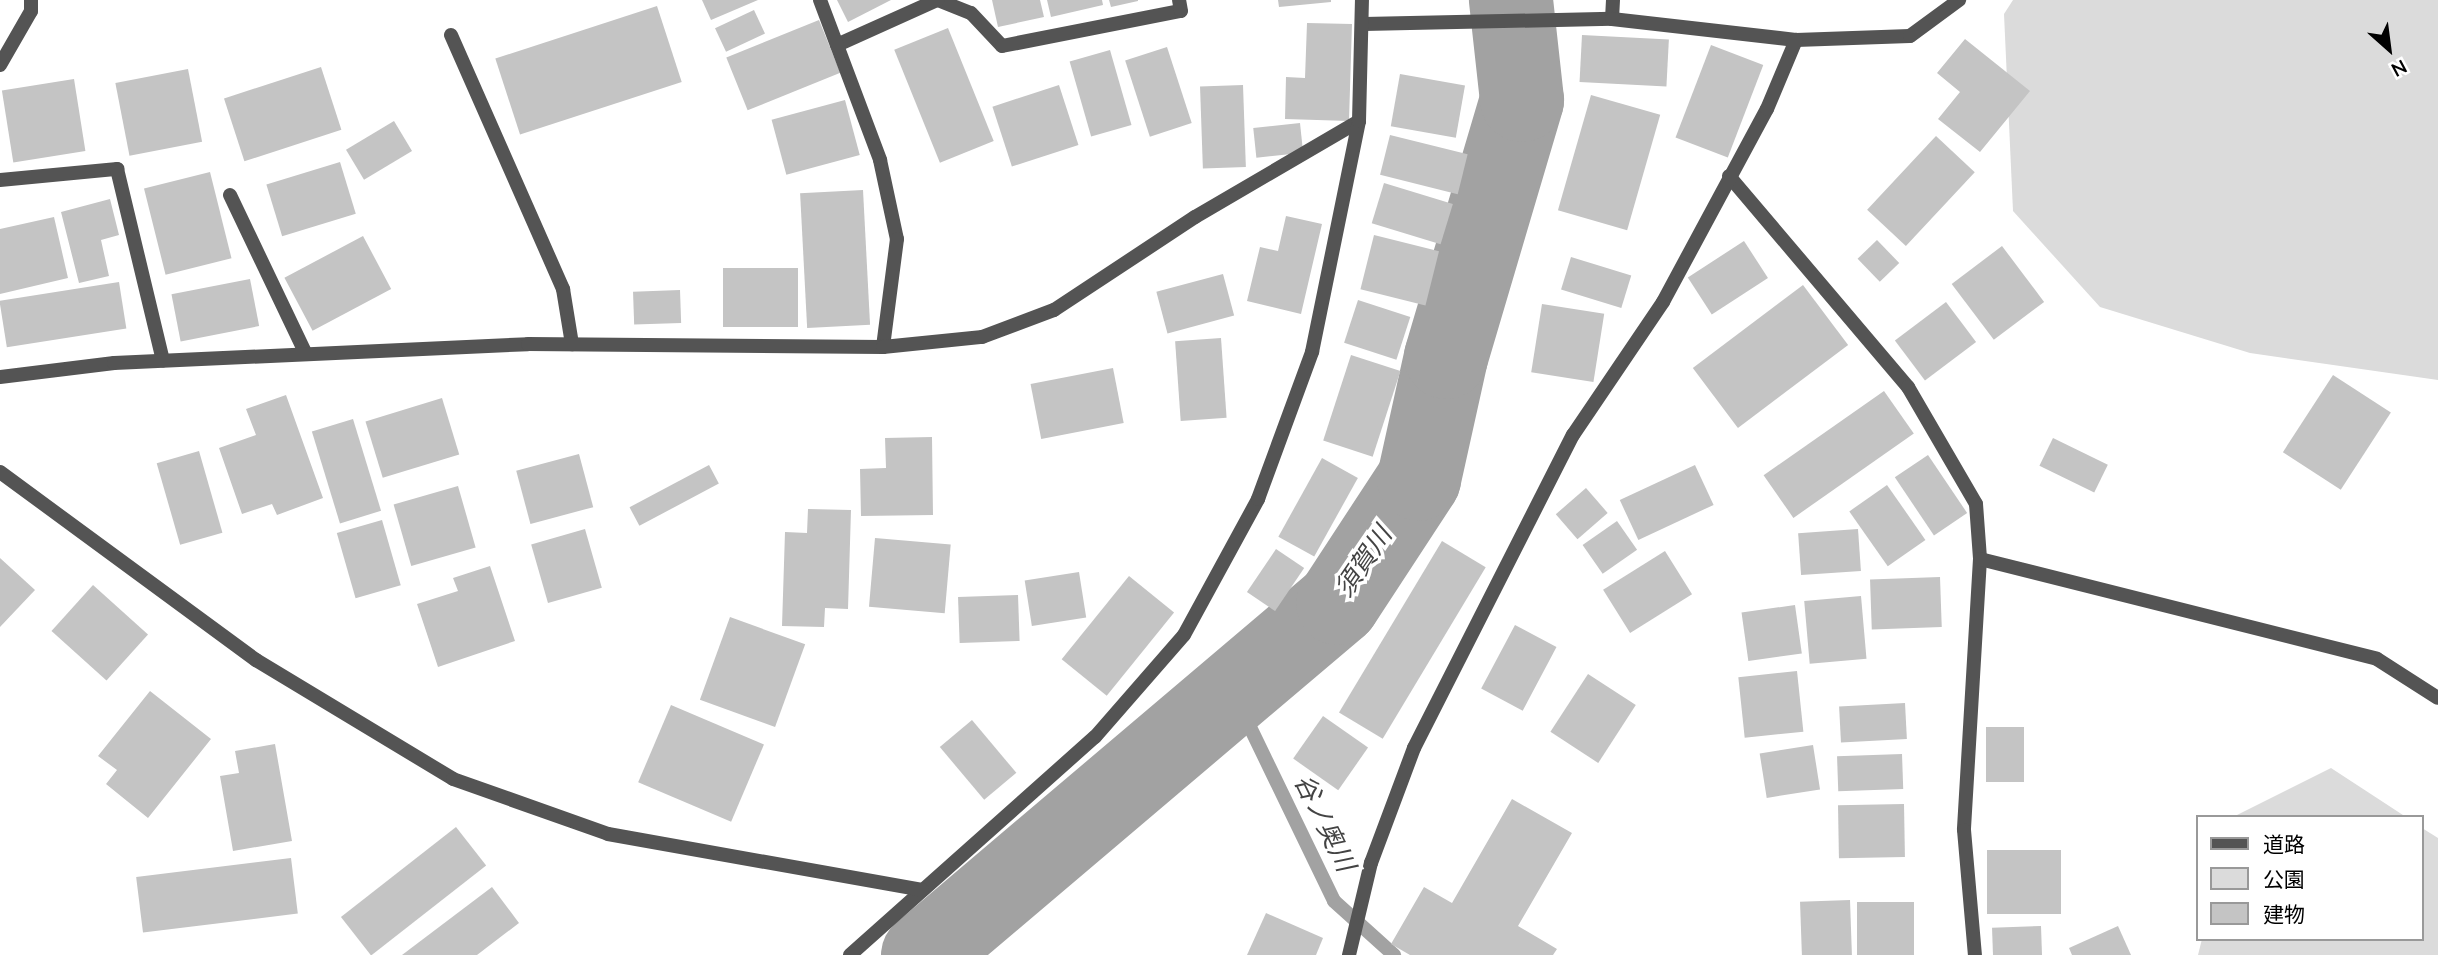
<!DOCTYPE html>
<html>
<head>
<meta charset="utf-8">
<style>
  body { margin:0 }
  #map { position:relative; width:2438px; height:955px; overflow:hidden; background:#fff; font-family:"Nunito Sans","Noto Sans JP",sans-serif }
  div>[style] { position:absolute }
  .green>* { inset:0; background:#dbdbdb }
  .stream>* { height:14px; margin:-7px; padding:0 7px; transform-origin:7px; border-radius:7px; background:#a2a2a2 }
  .river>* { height:84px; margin:-42px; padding:0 42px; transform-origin:42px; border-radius:42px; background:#a2a2a2 }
  .building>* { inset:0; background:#c4c4c4; transform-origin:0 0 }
  .service>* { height:14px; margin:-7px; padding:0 7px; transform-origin:7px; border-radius:7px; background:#545454 }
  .minor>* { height:14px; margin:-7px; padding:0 7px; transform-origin:7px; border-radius:7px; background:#545454 }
  .tertiary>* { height:14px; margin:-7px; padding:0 7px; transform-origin:7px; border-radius:7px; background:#545454 }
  span { translate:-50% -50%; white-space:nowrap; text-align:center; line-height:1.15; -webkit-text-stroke:7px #fff; paint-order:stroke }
  .water-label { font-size:26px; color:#434343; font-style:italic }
  .legend { position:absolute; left:2196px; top:815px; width:228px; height:126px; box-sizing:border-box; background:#fff; border:2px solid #999; margin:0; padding:9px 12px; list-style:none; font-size:21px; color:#000 }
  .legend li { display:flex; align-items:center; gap:14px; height:35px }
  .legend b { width:35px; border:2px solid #999 }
  .north { position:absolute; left:2354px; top:14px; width:70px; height:70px; -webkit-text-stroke:5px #fff; paint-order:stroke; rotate:152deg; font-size:19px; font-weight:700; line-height:28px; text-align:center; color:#000 }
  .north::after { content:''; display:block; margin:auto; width:24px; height:32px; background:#000; clip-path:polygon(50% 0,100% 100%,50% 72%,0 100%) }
</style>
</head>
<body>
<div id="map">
  <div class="green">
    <i style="clip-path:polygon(2013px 0,2438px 0,2438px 380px,2250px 353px,2100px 307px,2013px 211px,2004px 14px)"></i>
    <i style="clip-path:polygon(2331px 768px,2406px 817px,2233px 817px)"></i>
    <i style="clip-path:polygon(2422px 828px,2438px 838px,2438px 955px,2198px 955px,2202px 939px,2422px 939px)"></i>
  </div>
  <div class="stream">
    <i style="left:1234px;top:694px;width:230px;rotate:64.2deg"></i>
    <i style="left:1334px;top:901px;width:81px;rotate:42deg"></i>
  </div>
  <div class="river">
    <i style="left:923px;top:955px;width:544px;rotate:-40.3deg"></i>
    <i style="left:1338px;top:603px;width:148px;rotate:-56.8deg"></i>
    <i style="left:1419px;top:479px;width:125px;rotate:-77.5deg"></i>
    <i style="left:1446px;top:357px;width:268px;rotate:-73.5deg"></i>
    <i style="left:1522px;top:100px;width:101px;rotate:-96.3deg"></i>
  </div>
  <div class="building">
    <i style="clip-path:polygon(702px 0,758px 0,711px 20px)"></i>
    <i style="clip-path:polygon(837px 0,891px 0,848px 22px)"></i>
    <i style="clip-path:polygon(992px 0,1040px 0,1044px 17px,998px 27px)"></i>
    <i style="clip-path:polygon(1047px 0,1102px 0,1103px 5px,1051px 17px)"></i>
    <i style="clip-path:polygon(1109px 0,1138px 0,1138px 1px,1111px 7px)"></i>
    <i style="clip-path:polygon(1278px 0,1331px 0,1331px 2px,1279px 7px)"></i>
    <i style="left:657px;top:6px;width:80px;height:170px;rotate:72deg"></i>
    <i style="left:754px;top:10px;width:26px;height:43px;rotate:65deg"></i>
    <i style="left:819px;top:20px;width:57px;height:100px;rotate:68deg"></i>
    <i style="clip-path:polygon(1307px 23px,1352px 24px,1349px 121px,1285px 119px,1286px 77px,1305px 78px)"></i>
    <i style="left:948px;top:28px;width:122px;height:58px;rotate:68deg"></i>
    <i style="left:1582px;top:35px;width:87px;height:47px;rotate:3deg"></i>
    <i style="clip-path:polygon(1965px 39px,2030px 91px,1980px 152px,1938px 119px,1960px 92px,1937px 73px)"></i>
    <i style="left:1711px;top:45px;width:56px;height:99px;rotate:21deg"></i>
    <i style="left:1167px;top:47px;width:80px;height:44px;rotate:72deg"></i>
    <i style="left:1110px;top:50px;width:78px;height:42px;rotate:74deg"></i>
    <i style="left:321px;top:67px;width:66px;height:102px;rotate:72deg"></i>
    <i style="left:188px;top:69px;width:74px;height:74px;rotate:79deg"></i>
    <i style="left:1400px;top:74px;width:66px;height:53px;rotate:10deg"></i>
    <i style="left:74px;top:79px;width:73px;height:73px;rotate:81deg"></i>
    <i style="left:1059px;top:85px;width:63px;height:70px;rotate:72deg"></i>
    <i style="left:1243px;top:85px;width:82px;height:43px;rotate:88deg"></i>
    <i style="left:1591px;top:95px;width:72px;height:120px;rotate:16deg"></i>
    <i style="left:845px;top:100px;width:57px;height:76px;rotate:75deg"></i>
    <i style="left:394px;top:121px;width:35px;height:56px;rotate:59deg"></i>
    <i style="left:1300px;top:123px;width:30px;height:47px;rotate:84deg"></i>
    <i style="left:1390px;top:135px;width:80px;height:41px;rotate:14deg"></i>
    <i style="left:1936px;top:136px;width:53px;height:101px;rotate:43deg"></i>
    <i style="left:340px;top:162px;width:54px;height:77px;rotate:73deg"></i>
    <i style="left:210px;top:172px;width:89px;height:68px;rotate:76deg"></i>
    <i style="left:1384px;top:183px;width:72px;height:42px;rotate:17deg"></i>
    <i style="left:863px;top:190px;width:135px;height:63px;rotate:87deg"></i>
    <i style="clip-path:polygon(110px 199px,119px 235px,101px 240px,109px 276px,79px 283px,61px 212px)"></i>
    <i style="clip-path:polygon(1286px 216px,1322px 224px,1301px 314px,1247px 301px,1260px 247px,1278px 251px)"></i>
    <i style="clip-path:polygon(54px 217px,68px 278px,0 294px,0 229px)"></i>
    <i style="left:1374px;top:235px;width:67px;height:56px;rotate:14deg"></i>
    <i style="left:363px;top:236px;width:60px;height:89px;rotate:62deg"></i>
    <i style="left:1877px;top:240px;width:32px;height:27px;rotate:46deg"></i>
    <i style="left:1744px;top:241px;width:44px;height:67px;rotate:57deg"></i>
    <i style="left:2002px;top:246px;width:70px;height:63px;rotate:53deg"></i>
    <i style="left:1571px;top:257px;width:63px;height:34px;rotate:17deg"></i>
    <i style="left:723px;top:268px;width:75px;height:59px"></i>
    <i style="left:1223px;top:274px;width:43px;height:69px;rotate:75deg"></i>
    <i style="left:250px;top:279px;width:48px;height:80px;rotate:79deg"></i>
    <i style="left:119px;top:282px;width:47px;height:121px;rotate:81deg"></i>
    <i style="left:1803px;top:285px;width:75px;height:138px;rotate:53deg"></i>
    <i style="left:680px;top:290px;width:33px;height:47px;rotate:88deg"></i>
    <i style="left:1358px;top:300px;width:55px;height:45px;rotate:18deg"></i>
    <i style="left:1946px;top:302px;width:50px;height:64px;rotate:53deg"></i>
    <i style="left:1542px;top:304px;width:63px;height:69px;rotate:9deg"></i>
    <i style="left:1221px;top:338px;width:80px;height:46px;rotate:86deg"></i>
    <i style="left:1351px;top:355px;width:52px;height:90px;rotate:18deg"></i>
    <i style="left:1113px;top:368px;width:56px;height:84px;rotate:79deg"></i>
    <i style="left:2333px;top:375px;width:69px;height:92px;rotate:33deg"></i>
    <i style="left:1884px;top:391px;width:52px;height:147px;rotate:55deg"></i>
    <i style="clip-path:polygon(286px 395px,323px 498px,277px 515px,272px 504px,242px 514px,219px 448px,256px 435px,246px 409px)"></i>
    <i style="left:442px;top:398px;width:59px;height:80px;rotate:73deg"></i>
    <i style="left:353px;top:419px;width:96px;height:43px;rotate:73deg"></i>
    <i style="clip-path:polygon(932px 437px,933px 515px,861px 516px,860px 469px,886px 468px,885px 438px)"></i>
    <i style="left:2053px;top:438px;width:61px;height:31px;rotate:26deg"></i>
    <i style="left:199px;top:451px;width:85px;height:44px;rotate:74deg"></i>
    <i style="left:579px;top:454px;width:55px;height:65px;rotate:75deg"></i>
    <i style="left:1928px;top:455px;width:70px;height:40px;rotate:56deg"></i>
    <i style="left:1322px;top:458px;width:41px;height:90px;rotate:29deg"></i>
    <i style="left:709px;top:465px;width:21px;height:90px;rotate:62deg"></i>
    <i style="left:1695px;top:465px;width:44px;height:83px;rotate:65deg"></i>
    <i style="left:1887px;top:485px;width:67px;height:46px;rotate:55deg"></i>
    <i style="left:458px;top:486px;width:64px;height:67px;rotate:74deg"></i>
    <i style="left:1586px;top:488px;width:33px;height:40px;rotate:49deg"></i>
    <i style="clip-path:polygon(808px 509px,851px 510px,848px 609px,825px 608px,824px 627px,782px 626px,785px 532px,807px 533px)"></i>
    <i style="left:382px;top:520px;width:68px;height:47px;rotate:74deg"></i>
    <i style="left:1617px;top:521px;width:35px;height:42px;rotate:55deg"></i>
    <i style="left:585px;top:529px;width:61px;height:56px;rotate:74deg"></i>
    <i style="left:1858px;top:529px;width:42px;height:60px;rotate:86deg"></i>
    <i style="left:875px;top:538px;width:76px;height:69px;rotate:5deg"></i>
    <i style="left:1442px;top:541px;width:51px;height:200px;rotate:31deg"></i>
    <i style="left:1276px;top:549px;width:34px;height:52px;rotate:34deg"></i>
    <i style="left:1665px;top:551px;width:51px;height:73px;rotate:58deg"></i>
    <i style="clip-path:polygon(0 558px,35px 590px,0 627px)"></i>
    <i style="clip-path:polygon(490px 566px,515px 641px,438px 667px,417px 604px,458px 591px,453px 578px)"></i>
    <i style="left:1079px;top:572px;width:46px;height:55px;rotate:81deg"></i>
    <i style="left:1129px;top:576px;width:58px;height:107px;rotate:39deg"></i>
    <i style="left:1940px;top:577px;width:50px;height:70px;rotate:88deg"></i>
    <i style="left:93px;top:585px;width:74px;height:62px;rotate:42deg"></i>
    <i style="left:1018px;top:595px;width:46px;height:60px;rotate:88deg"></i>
    <i style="left:1861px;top:596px;width:63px;height:57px;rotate:85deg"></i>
    <i style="left:1795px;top:605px;width:49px;height:54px;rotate:82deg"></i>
    <i style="left:730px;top:617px;width:80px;height:88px;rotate:20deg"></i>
    <i style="left:1515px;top:625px;width:47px;height:72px;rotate:28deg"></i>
    <i style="left:1797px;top:671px;width:61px;height:59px;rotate:84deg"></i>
    <i style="left:1588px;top:674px;width:57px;height:69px;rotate:33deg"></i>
    <i style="clip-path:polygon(150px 691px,211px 739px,148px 818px,106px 784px,117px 770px,98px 756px)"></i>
    <i style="left:1905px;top:703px;width:36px;height:66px;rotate:87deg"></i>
    <i style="left:671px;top:705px;width:101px;height:84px;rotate:23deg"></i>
    <i style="left:1323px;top:716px;width:55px;height:52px;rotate:35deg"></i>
    <i style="left:972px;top:720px;width:69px;height:42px;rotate:50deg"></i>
    <i style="left:2024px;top:727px;width:55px;height:38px;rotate:90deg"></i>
    <i style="clip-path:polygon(275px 744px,292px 841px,233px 851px,220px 776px,239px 773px,235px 751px)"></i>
    <i style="left:1813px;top:745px;width:45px;height:54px;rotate:81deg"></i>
    <i style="left:1902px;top:754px;width:35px;height:65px;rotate:88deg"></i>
    <i style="clip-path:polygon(1512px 799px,1572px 833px,1518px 926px,1557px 949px,1553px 955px,1410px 955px,1391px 944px,1424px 887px,1452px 903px)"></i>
    <i style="left:1904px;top:804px;width:53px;height:66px;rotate:89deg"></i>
    <i style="left:456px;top:827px;width:49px;height:146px;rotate:52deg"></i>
    <i style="left:1987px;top:850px;width:74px;height:64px"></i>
    <i style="left:291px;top:858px;width:56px;height:156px;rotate:83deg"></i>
    <i style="clip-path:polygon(492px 887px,519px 923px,477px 955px,402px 955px)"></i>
    <i style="left:1850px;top:900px;width:55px;height:50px;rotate:88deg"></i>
    <i style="left:1857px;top:902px;width:57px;height:53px"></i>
    <i style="clip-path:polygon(1266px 913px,1323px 938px,1316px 955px,1247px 955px)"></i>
    <i style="left:2041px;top:926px;width:29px;height:49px;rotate:88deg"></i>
    <i style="clip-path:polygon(2118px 926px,2131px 955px,2072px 955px,2069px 948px)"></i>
  </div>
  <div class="service">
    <i style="left:938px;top:0;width:35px;rotate:22deg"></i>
    <i style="left:971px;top:13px;width:45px;rotate:46.8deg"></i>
    <i style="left:1002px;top:46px;width:182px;rotate:-11.1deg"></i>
    <i style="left:1181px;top:11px;width:11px;rotate:-100deg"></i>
    <i style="left:451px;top:35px;width:278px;rotate:66.2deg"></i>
    <i style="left:563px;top:289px;width:56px;rotate:80.7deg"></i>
    <i style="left:837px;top:45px;width:110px;rotate:-24.2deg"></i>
    <i style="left:0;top:180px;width:118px;rotate:-5.4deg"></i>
    <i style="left:117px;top:169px;width:197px;rotate:76.5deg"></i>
    <i style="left:230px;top:195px;width:176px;rotate:64.5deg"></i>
  </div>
  <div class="minor">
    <i style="left:820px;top:0;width:171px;rotate:69.4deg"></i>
    <i style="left:880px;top:160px;width:81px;rotate:77.9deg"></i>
    <i style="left:897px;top:239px;width:109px;rotate:97.4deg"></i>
    <i style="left:1612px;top:19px;width:19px;rotate:-87deg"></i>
    <i style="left:1364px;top:24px;width:248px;rotate:-1.2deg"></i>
    <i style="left:1612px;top:19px;width:185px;rotate:6.5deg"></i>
    <i style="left:1796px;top:40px;width:114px;rotate:-2deg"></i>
    <i style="left:1910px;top:36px;width:61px;rotate:-36.3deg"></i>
    <i style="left:0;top:65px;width:62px;rotate:-60.1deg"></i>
    <i style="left:31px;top:11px;width:11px;rotate:-90deg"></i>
    <i style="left:1729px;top:176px;width:277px;rotate:49.7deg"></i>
    <i style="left:1908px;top:387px;width:135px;rotate:59.8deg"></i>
    <i style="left:1976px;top:504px;width:55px;rotate:85.8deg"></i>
    <i style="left:1980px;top:559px;width:271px;rotate:93.4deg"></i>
    <i style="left:1964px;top:830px;width:125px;rotate:85deg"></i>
    <i style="left:0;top:377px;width:115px;rotate:-7deg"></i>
    <i style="left:114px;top:363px;width:414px;rotate:-2.6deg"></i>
    <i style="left:528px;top:344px;width:355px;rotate:0.5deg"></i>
    <i style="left:883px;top:347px;width:100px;rotate:-5.8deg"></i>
    <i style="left:982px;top:337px;width:77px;rotate:-20.6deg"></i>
    <i style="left:1054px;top:310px;width:169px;rotate:-33.4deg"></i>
    <i style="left:1195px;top:217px;width:190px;rotate:-30.3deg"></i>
    <i style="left:1980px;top:559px;width:409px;rotate:14.1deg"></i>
    <i style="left:2377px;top:659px;width:72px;rotate:32.6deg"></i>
    <i style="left:850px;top:955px;width:328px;rotate:-41.7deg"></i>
    <i style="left:1095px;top:737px;width:135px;rotate:-48.9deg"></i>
    <i style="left:1184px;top:635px;width:155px;rotate:-61.4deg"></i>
    <i style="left:1258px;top:499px;width:157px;rotate:-69.8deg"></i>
    <i style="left:1312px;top:352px;width:236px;rotate:-78.5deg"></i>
    <i style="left:1359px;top:121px;width:121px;rotate:-88.6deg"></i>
    <i style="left:1349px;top:955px;width:95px;rotate:-76.6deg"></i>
    <i style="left:1371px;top:863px;width:123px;rotate:-69.5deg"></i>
    <i style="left:1414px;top:748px;width:351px;rotate:-63.1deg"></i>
    <i style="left:1573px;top:435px;width:161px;rotate:-55.9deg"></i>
    <i style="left:1663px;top:302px;width:219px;rotate:-61.7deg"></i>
    <i style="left:1767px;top:109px;width:75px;rotate:-67.2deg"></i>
  </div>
  <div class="tertiary">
    <i style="left:0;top:472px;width:318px;rotate:36.3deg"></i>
    <i style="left:256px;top:660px;width:230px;rotate:31.1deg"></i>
    <i style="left:453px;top:779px;width:164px;rotate:19.5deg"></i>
    <i style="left:608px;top:834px;width:319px;rotate:10.1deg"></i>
  </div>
  <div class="water-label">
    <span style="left:1364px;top:562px;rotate:-56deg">須賀川</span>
    <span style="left:1324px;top:823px;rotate:64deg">谷ノ奥川</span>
  </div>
  <ul class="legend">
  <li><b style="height:9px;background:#545454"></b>道路</li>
  <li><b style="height:19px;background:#dbdbdb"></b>公園</li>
  <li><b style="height:19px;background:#c4c4c4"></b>建物</li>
  </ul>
  <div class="north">N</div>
</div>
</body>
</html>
